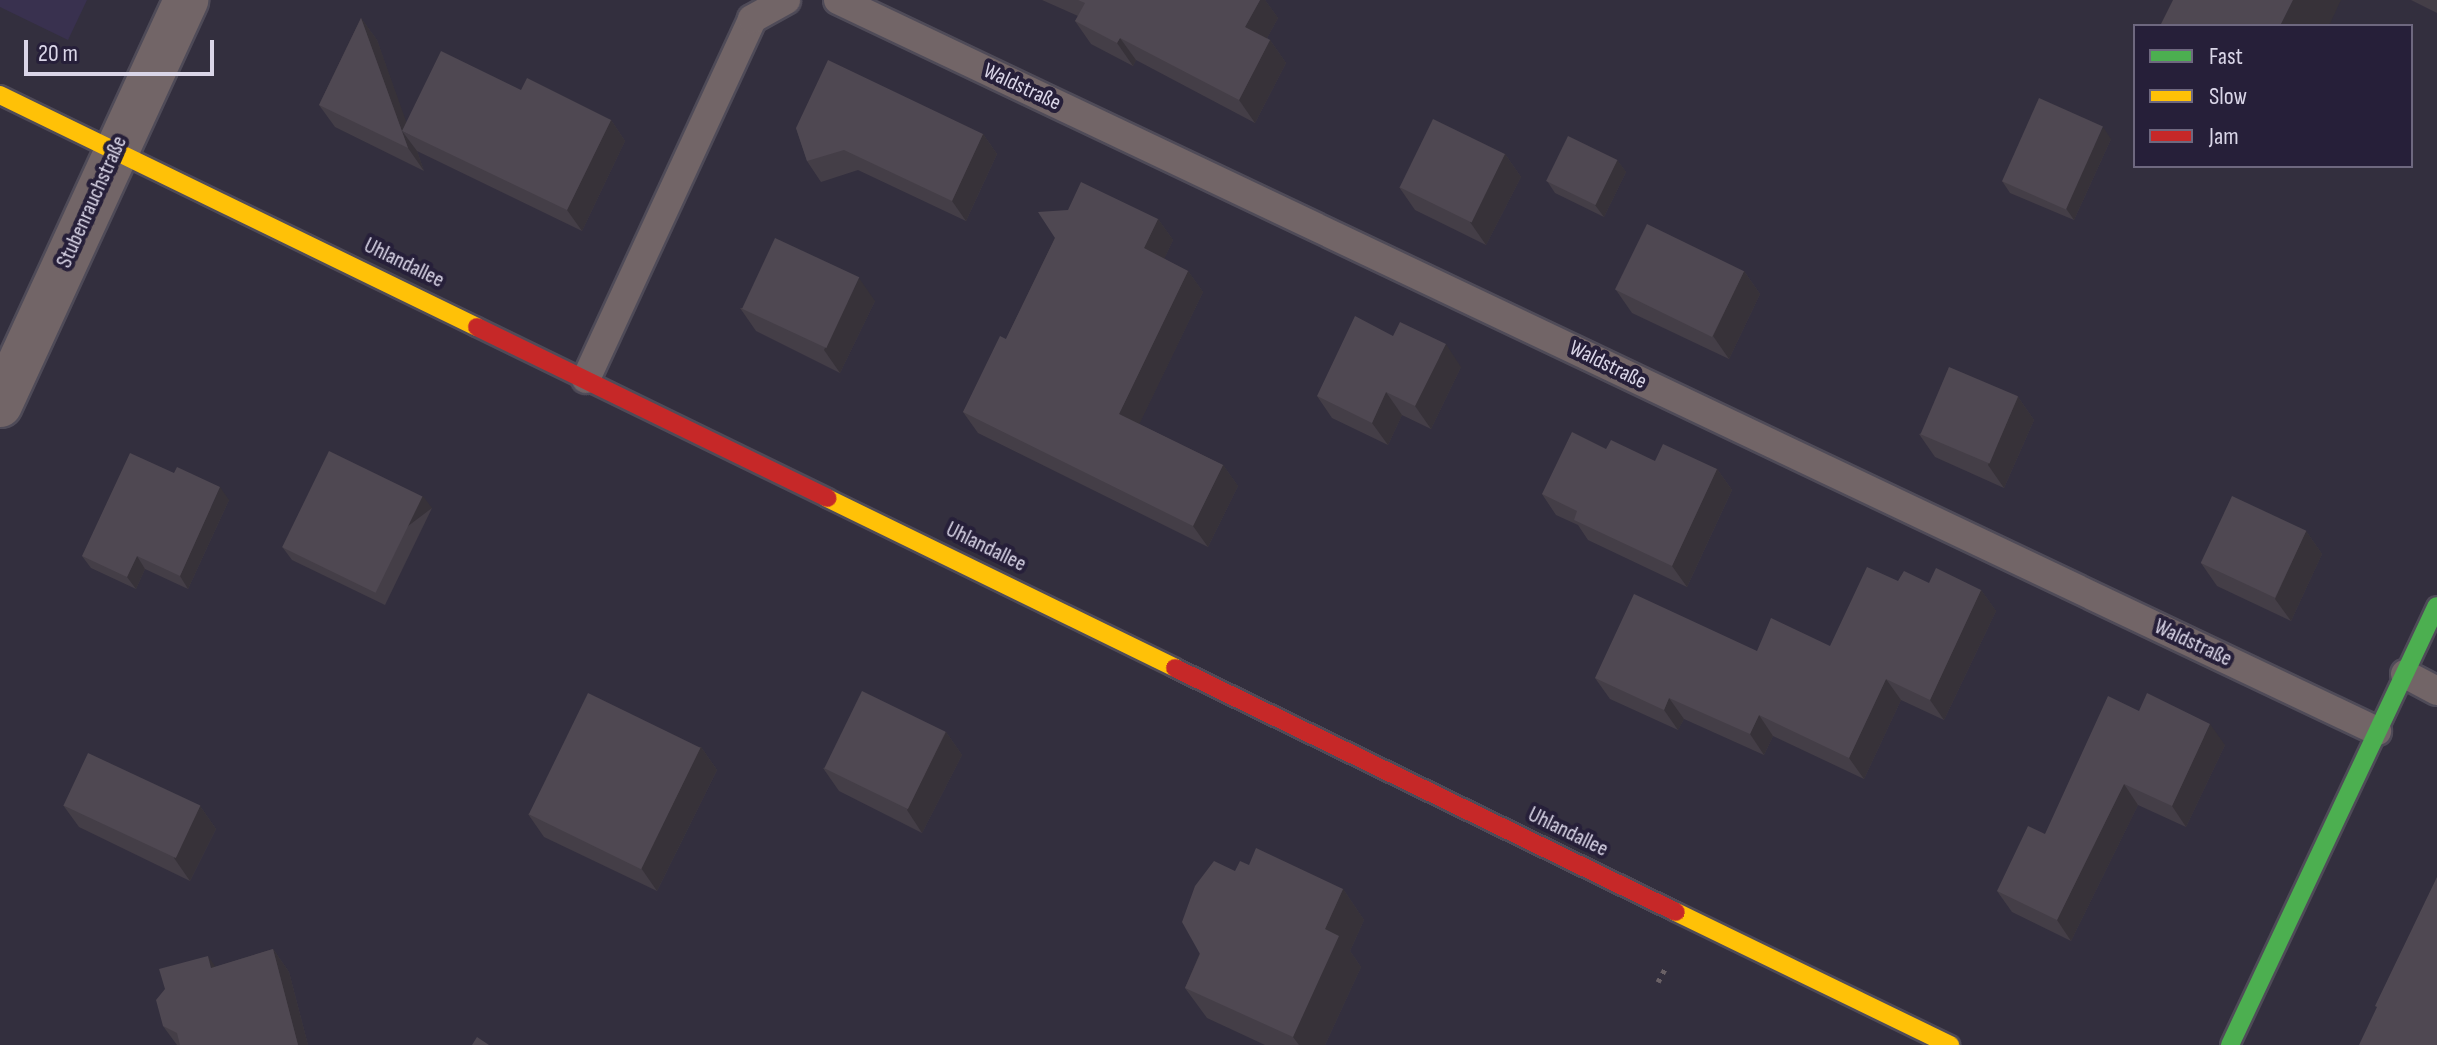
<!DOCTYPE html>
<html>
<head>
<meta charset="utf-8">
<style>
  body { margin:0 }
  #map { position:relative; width:2437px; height:1045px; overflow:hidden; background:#332f3e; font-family:"Sofia Sans Condensed",sans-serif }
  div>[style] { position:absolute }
  .built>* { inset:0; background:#39314f }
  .path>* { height:5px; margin-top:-2.5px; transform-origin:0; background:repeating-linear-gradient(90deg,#6a6166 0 4px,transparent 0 10px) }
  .roads { filter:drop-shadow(2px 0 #4f4b58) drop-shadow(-2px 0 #4f4b58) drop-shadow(0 2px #4f4b58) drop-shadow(0 -2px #4f4b58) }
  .lane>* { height:28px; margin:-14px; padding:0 14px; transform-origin:14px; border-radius:14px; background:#726567 }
  .street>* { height:44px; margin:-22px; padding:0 22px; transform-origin:22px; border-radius:22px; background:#726567 }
  .fast>* { height:18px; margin:-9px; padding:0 9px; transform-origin:9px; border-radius:9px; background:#4caf50 }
  .slow>* { height:18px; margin:-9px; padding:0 9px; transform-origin:9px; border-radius:9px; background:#ffc107 }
  .jam>* { height:18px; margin:-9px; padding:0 9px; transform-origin:9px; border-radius:9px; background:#c62828 }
  .wall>* { inset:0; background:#443e47 }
  .shaded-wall>* { inset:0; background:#373239; transform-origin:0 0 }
  .building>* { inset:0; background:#4f4852; transform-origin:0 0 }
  span { translate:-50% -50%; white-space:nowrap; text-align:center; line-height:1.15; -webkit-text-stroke:8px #261f39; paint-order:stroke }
  .street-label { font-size:22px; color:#dad6e8 }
  .legend { position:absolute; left:2133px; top:24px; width:280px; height:144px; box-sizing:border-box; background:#261f39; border:2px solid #6e687f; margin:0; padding:10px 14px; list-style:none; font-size:24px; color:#dad6e8 }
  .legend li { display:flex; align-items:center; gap:16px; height:40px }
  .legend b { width:40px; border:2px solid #6e687f }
  .scale { position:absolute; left:24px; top:40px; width:190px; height:36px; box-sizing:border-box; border:4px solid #dad6e8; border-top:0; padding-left:10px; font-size:24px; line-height:28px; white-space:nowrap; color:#dad6e8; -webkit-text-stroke:6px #261f39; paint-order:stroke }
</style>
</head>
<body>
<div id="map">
  <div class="built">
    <i style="clip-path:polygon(0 0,87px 0,68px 40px,0 7px)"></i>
  </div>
  <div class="path">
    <i style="left:1658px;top:982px;width:15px;rotate:-62deg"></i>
  </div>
  <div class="roads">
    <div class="lane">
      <i style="left:838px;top:0;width:1704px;rotate:25.41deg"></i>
      <i style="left:586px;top:379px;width:396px;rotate:-65.2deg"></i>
      <i style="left:752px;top:19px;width:39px;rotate:-29deg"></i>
      <i style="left:2405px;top:674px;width:36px;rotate:28deg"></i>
    </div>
    <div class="street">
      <i style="left:0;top:405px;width:446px;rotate:-65.3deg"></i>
    </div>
    <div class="fast">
      <i style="left:2230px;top:1045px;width:485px;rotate:-64.8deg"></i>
    </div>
    <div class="slow">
      <i style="left:0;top:95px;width:530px;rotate:25.94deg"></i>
      <i style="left:827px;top:498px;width:387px;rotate:26deg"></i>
      <i style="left:1676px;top:912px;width:305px;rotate:25.9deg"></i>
    </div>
    <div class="jam">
      <i style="left:477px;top:327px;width:390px;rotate:26deg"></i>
      <i style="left:1175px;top:668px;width:557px;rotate:25.97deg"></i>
    </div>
  </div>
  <div class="wall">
    <i style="clip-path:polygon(1042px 0,1265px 0,1278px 18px,1267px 38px,1270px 40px,1286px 63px,1255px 123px,1136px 60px,1133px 66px,1091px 44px,1075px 21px,1078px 16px)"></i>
    <i style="clip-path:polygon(2411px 0,2437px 0,2437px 13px)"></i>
    <i style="clip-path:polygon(361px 18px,377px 40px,406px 123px,521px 90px,611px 120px,625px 141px,582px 231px,417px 151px,424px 171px,335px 127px,319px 105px)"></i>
    <i style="clip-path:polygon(796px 128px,983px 134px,997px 154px,966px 221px,858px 170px,821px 182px,807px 161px)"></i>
    <i style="clip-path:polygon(2111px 139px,2074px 220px,2010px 193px,2002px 181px)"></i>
    <i style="clip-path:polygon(1505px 154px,1521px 177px,1486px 245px,1415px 210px,1399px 187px)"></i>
    <i style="clip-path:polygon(1617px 160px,1626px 172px,1604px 217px,1555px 193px,1547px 181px)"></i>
    <i style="clip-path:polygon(1158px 219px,1173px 240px,1164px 259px,1188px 271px,1203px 292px,1139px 424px,1223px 465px,1238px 486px,1208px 547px,978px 433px,963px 412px,1006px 339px,1055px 238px)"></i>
    <i style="clip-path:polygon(1744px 271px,1760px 294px,1729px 359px,1632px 313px,1616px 290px)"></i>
    <i style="clip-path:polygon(875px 301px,840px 373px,756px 331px,740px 308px)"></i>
    <i style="clip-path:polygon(1393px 336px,1461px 367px,1431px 429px,1402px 415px,1388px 445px,1332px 418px,1317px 396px)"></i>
    <i style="clip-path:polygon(2018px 397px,2034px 420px,2004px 488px,1935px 457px,1919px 434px)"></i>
    <i style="clip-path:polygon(1606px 449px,1655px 461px,1717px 469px,1732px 490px,1687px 587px,1588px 540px,1578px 525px,1556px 515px,1542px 494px)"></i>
    <i style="clip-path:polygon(229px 500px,188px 589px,145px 569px,136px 589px,91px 568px,82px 556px)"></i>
    <i style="clip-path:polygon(432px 508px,385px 605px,292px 560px,283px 548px)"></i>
    <i style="clip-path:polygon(2306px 531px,2322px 554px,2291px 621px,2217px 586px,2201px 563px)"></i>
    <i style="clip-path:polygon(1898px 581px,1929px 583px,1981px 590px,1996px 611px,1944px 720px,1901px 700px,1864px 779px,1773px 736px,1764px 755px,1684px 719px,1678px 730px,1610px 699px,1595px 678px,1757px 651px,1830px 646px)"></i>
    <i style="clip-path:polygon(2139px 711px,2225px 745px,2186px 827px,2138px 805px,2071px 941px,2012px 912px,1997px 891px,2045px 834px)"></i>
    <i style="clip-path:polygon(946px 732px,962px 755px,922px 833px,839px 791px,823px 768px)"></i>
    <i style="clip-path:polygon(701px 747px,717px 770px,657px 891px,544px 837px,528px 814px)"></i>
    <i style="clip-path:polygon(63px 805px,200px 806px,216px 829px,190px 881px,79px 827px)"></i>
    <i style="clip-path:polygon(1249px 865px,1343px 889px,1364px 920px,1350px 951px,1361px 967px,1325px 1045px,1265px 1045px,1207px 1018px,1185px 988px,1235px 871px)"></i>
    <i style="clip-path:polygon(273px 949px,289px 972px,308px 1045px,177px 1045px,163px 1026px,215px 967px)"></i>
  </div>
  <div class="shaded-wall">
    <i style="clip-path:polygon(1260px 0,1265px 0,1278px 18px,1261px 49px,1245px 27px)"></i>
    <i style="clip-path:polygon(2293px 0,2341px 0,2329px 26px,2280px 26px)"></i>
    <i style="clip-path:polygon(361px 18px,377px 40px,411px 135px,402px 131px,417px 151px,424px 171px,408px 148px)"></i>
    <i style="clip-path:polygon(1120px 38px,1136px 60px,1133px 66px,1117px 43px)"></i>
    <i style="clip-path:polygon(1270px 40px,1286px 63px,1255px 123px,1239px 100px)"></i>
    <i style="clip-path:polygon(611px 120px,625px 141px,582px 231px,567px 210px)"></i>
    <i style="clip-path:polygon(2103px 127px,2111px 139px,2074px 220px,2065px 207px)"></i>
    <i style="clip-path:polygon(983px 134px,997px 154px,966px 221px,952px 201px)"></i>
    <i style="clip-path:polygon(1505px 154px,1521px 177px,1486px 245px,1470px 222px)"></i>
    <i style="clip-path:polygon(1617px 160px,1626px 172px,1604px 217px,1595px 205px)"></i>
    <i style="clip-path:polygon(1158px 219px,1173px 240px,1159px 270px,1144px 248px)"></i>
    <i style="clip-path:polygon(1188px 271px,1203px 292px,1134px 435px,1119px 414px)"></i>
    <i style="clip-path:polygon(1744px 271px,1760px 294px,1729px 359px,1713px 336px)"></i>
    <i style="clip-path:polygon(859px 278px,875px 301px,840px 373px,824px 350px)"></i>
    <i style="clip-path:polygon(1446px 344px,1461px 367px,1431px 429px,1415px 406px)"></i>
    <i style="clip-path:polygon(1386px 392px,1402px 415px,1388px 445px,1372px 423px)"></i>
    <i style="clip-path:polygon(2018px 397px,2034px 420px,2004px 488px,1988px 465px)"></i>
    <i style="clip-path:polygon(1223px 465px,1238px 486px,1208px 547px,1193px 526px)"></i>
    <i style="clip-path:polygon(1717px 469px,1732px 490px,1687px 587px,1672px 566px)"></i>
    <i style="clip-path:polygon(220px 487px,229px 500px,188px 589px,180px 576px)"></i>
    <i style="left:423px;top:496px;width:15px;height:108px;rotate:53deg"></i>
    <i style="clip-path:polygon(2306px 531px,2322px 554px,2291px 621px,2275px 599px)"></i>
    <i style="clip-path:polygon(137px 556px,145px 569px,136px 589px,127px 577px)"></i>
    <i style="clip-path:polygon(1981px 590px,1996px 611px,1944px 720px,1930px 700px)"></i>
    <i style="clip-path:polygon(1886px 679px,1901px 700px,1864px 779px,1849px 758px)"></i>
    <i style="clip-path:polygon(1669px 698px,1684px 719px,1678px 730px,1664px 710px)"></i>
    <i style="clip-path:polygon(1759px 715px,1773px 736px,1764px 755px,1750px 734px)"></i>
    <i style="clip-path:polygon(2210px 724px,2225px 745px,2186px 827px,2172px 806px)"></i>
    <i style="clip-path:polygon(946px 732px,962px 755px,922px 833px,907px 810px)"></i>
    <i style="clip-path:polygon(701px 747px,717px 770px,657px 891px,641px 868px)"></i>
    <i style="clip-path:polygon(2124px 784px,2138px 805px,2071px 941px,2057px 920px)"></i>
    <i style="clip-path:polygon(200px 806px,216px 829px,190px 881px,174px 858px)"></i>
    <i style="clip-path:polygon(1343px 889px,1364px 920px,1350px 951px,1361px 967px,1325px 1045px,1299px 1045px,1293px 1037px,1325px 929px)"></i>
    <i style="clip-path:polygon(273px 949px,289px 972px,308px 1045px,298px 1045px)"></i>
    <i style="clip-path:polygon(208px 956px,224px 979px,211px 968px)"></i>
  </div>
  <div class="building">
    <i style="clip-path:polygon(1078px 0,1260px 0,1245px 27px,1270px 40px,1239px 100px,1120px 38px,1117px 43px,1075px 21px,1085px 3px)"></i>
    <i style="clip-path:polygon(2173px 0,2293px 0,2280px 26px,2160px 26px)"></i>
    <i style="clip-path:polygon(361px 18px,408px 148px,319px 105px)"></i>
    <i style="clip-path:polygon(441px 51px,521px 90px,527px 78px,611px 120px,567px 210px,402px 131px)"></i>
    <i style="clip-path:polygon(828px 60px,983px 134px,952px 201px,844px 150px,807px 161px,796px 128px)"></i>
    <i style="left:2039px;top:98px;width:70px;height:91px;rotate:24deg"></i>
    <i style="left:1433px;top:119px;width:80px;height:76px;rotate:26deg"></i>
    <i style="left:1568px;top:136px;width:55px;height:50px;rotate:26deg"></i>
    <i style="clip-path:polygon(1081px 182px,1158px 219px,1144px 248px,1188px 271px,1119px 414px,1223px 465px,1193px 526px,963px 412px,1000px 336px,1006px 339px,1055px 238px,1038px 212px,1068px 210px)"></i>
    <i style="left:1647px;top:224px;width:108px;height:73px;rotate:26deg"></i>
    <i style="left:775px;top:238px;width:93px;height:78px;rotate:25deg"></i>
    <i style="clip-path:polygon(1355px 316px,1393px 336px,1400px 322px,1446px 344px,1415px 406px,1386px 392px,1372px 423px,1317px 396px)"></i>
    <i style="left:1949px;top:367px;width:75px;height:73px;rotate:23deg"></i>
    <i style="clip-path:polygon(1572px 432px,1606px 449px,1611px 440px,1655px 461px,1663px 444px,1717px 469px,1672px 566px,1574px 520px,1577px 511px,1542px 494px)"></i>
    <i style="left:329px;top:451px;width:104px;height:107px;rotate:26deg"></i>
    <i style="clip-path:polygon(130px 453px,174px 473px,177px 467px,220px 487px,180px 576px,137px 556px,127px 577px,82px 556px)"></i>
    <i style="left:2232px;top:496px;width:82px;height:74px;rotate:25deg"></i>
    <i style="clip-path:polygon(1867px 567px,1898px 581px,1904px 571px,1929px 583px,1936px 568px,1981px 590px,1930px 700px,1886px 679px,1849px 758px,1759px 715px,1750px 734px,1669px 698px,1664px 710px,1595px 678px,1634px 594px,1757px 651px,1771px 618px,1830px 646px)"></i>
    <i style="left:862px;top:691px;width:93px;height:86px;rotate:26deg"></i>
    <i style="left:588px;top:693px;width:125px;height:135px;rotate:26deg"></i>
    <i style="clip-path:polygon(2147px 693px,2210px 724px,2172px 806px,2124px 784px,2057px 920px,1997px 891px,2028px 826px,2045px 834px,2108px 696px,2139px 711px)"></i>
    <i style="left:88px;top:753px;width:124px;height:58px;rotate:25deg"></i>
    <i style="clip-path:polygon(1256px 848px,1343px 889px,1325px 929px,1339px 936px,1293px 1037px,1185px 988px,1200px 954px,1182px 922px,1195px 886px,1214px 861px,1235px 871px,1240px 861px,1249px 865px)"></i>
    <i style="clip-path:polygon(2437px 877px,2437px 1045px,2359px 1045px,2377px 1007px,2375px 1006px)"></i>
    <i style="clip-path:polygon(273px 949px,298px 1045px,180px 1045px,177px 1033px,163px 1026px,156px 1000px,165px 989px,159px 969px,208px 956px,211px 968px)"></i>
    <i style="clip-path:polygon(477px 1037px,489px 1045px,472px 1045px)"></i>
  </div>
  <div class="street-label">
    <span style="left:1022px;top:87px;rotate:25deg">Waldstraße</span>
    <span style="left:92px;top:202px;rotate:-66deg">Stubenrauchstraße</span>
    <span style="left:404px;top:263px;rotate:26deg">Uhlandallee</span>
    <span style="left:1608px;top:365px;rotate:26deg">Waldstraße</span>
    <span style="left:986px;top:547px;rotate:26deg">Uhlandallee</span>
    <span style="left:2193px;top:643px;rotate:25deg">Waldstraße</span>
    <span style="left:1568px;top:832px;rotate:26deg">Uhlandallee</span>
  </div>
  <ul class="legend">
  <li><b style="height:10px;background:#4caf50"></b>Fast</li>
  <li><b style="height:10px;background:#ffc107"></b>Slow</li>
  <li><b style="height:10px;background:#c62828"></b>Jam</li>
  </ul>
  <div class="scale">20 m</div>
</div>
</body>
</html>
